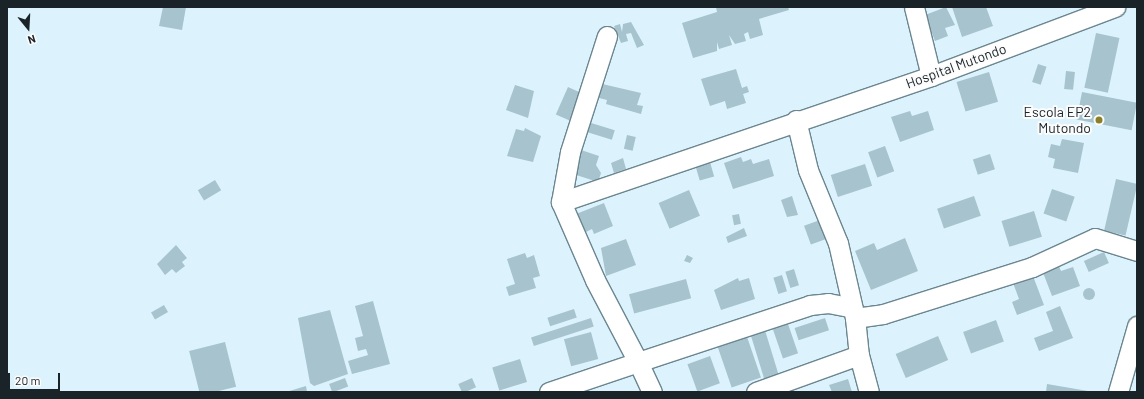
<!DOCTYPE html>
<html>
<head>
<meta charset="utf-8">
<style>
  body { margin:0 }
  #map { position:relative; width:1144px; height:399px; overflow:hidden; background:#dcf3fd; font-family:Barlow,sans-serif }
  div>[style] { position:absolute }
  .building>* { inset:0; background:#a7c3ce; transform-origin:0 0 }
  .round { border-radius:50% }
  .roads { filter:drop-shadow(1px 0 #6b8690) drop-shadow(-1px 0 #6b8690) drop-shadow(0 1px #6b8690) drop-shadow(0 -1px #6b8690) }
  .minor>* { height:19px; margin:-9.5px; padding:0 9.5px; transform-origin:9.5px; border-radius:9.5px; background:#fff }
  .dots>* { width:11px; height:11px; translate:-50% -50%; box-sizing:border-box; border:2px solid #fcfcfc; border-radius:50% }
  span { translate:-50% -50%; white-space:nowrap; text-align:center; line-height:1.15; -webkit-text-stroke:4px #fcfcfc; paint-order:stroke }
  .street-label { font-size:14px; color:#192328 }
  .poi-label { font-size:14px; color:#192328 }
  .right { translate:-100% -50%; text-align:right }
  .frame { position:absolute; inset:0; border:8px solid #192328; pointer-events:none }
  .north { position:absolute; left:8px; top:8px; width:40px; height:40px; -webkit-text-stroke:3px #fcfcfc; paint-order:stroke; rotate:162deg; font-size:11px; font-weight:700; line-height:16px; text-align:center; color:#192328 }
  .north::after { content:''; display:block; margin:auto; width:14px; height:18px; background:#192328; clip-path:polygon(50% 0,100% 100%,50% 72%,0 100%) }
  .scale { position:absolute; left:8px; top:373px; width:52px; height:18px; box-sizing:border-box; border:2px solid #192328; border-top:0; padding-left:5px; font-size:12px; line-height:14px; white-space:nowrap; color:#192328; -webkit-text-stroke:3px #fcfcfc; paint-order:stroke }
</style>
</head>
<body>
<div id="map">
  <div class="building">
    <i style="clip-path:polygon(163px 7px,186px 7px,182px 30px,159px 26px)"></i>
    <i style="clip-path:polygon(716px 7px,788px 7px,789px 10px,759px 19px,763px 35px,750px 39px,748px 32px,744px 34px,746px 41px,735px 44px,729px 35px,732px 45px,719px 49px,717px 42px,717px 51px,693px 58px,682px 23px,717px 12px)"></i>
    <i style="clip-path:polygon(946px 7px,955px 25px,945px 28px,948px 36px,935px 41px,925px 15px)"></i>
    <i style="clip-path:polygon(952px 7px,986px 7px,993px 26px,962px 37px)"></i>
    <i style="clip-path:polygon(631px 22px,644px 45px,637px 48px,631px 33px,626px 34px,628px 41px,621px 43px,614px 26px,620px 24px,622px 32px,623px 24px)"></i>
    <i style="left:1096px;top:33px;width:24px;height:56px;rotate:12deg"></i>
    <i style="left:1038px;top:64px;width:9px;height:19px;rotate:18deg"></i>
    <i style="clip-path:polygon(736px 69px,742px 88px,747px 86px,749px 92px,743px 94px,746px 103px,727px 109px,725px 101px,710px 106px,701px 79px)"></i>
    <i style="left:1066px;top:71px;width:9px;height:18px;rotate:6deg"></i>
    <i style="left:989px;top:72px;width:31px;height:34px;rotate:73deg"></i>
    <i style="clip-path:polygon(598px 83px,641px 93px,637px 105px,643px 106px,641px 114px,606px 104px,607px 100px,595px 97px)"></i>
    <i style="clip-path:polygon(515px 85px,534px 91px,528px 118px,506px 110px)"></i>
    <i style="left:568px;top:87px;width:20px;height:30px;rotate:24deg"></i>
    <i style="left:1082px;top:92px;width:56px;height:28px;rotate:11deg"></i>
    <i style="clip-path:polygon(910px 111px,912px 116px,928px 111px,934px 130px,900px 142px,891px 117px)"></i>
    <i style="left:588px;top:122px;width:28px;height:10px;rotate:17deg"></i>
    <i style="clip-path:polygon(525px 128px,541px 136px,533px 162px,507px 156px,516px 129px,524px 131px)"></i>
    <i style="left:627px;top:135px;width:9px;height:14px;rotate:13deg"></i>
    <i style="clip-path:polygon(1062px 139px,1084px 143px,1078px 173px,1053px 168px,1055px 159px,1048px 157px,1051px 144px,1060px 146px)"></i>
    <i style="left:885px;top:146px;width:27px;height:18px;rotate:70deg"></i>
    <i style="clip-path:polygon(578px 149px,599px 156px,596px 165px,601px 173px,598px 182px,570px 173px)"></i>
    <i style="left:990px;top:154px;width:16px;height:18px;rotate:72deg"></i>
    <i style="clip-path:polygon(741px 157px,743px 162px,751px 159px,753px 164px,769px 159px,774px 176px,733px 189px,724px 163px)"></i>
    <i style="clip-path:polygon(623px 158px,626px 169px,614px 173px,611px 163px)"></i>
    <i style="left:710px;top:162px;width:15px;height:15px;rotate:74deg"></i>
    <i style="left:865px;top:164px;width:23px;height:36px;rotate:72deg"></i>
    <i style="left:1116px;top:179px;width:22px;height:53px;rotate:13deg"></i>
    <i style="left:215px;top:180px;width:12px;height:20px;rotate:59deg"></i>
    <i style="left:1052px;top:189px;width:24px;height:26px;rotate:19deg"></i>
    <i style="left:689px;top:190px;width:28px;height:33px;rotate:67deg"></i>
    <i style="clip-path:polygon(792px 196px,798px 215px,787px 217px,781px 200px)"></i>
    <i style="left:974px;top:196px;width:21px;height:39px;rotate:71deg"></i>
    <i style="clip-path:polygon(604px 203px,613px 226px,594px 234px,592px 229px,584px 233px,576px 214px)"></i>
    <i style="left:1034px;top:211px;width:27px;height:34px;rotate:73deg"></i>
    <i style="left:739px;top:214px;width:10px;height:7px;rotate:79deg"></i>
    <i style="left:820px;top:220px;width:20px;height:17px;rotate:70deg"></i>
    <i style="clip-path:polygon(744px 228px,747px 236px,728px 243px,726px 237px)"></i>
    <i style="clip-path:polygon(905px 238px,918px 271px,871px 290px,855px 251px,874px 243px,877px 250px)"></i>
    <i style="clip-path:polygon(626px 239px,636px 265px,606px 276px,601px 248px)"></i>
    <i style="clip-path:polygon(176px 245px,187px 258px,182px 262px,185px 266px,176px 273px,172px 269px,165px 275px,157px 264px)"></i>
    <i style="left:1104px;top:252px;width:12px;height:22px;rotate:66deg"></i>
    <i style="clip-path:polygon(525px 253px,527px 258px,534px 255px,540px 276px,533px 278px,536px 288px,509px 296px,506px 287px,515px 284px,507px 259px)"></i>
    <i style="clip-path:polygon(687px 255px,693px 258px,690px 263px,684px 261px)"></i>
    <i style="clip-path:polygon(1058px 264px,1061px 271px,1073px 267px,1080px 286px,1052px 296px,1042px 270px)"></i>
    <i style="left:794px;top:269px;width:17px;height:9px;rotate:73deg"></i>
    <i style="left:782px;top:275px;width:17px;height:9px;rotate:73deg"></i>
    <i style="clip-path:polygon(1033px 276px,1044px 305px,1017px 315px,1012px 302px,1019px 299px,1013px 283px)"></i>
    <i style="clip-path:polygon(738px 278px,739px 281px,749px 278px,755px 299px,721px 310px,714px 290px)"></i>
    <i style="left:686px;top:279px;width:20px;height:59px;rotate:75deg"></i>
    <i class="round" style="left:1083px;top:288px;width:12px;height:12px"></i>
    <i style="clip-path:polygon(373px 301px,390px 364px,352px 374px,348px 361px,368px 355px,366px 349px,358px 351px,355px 338px,363px 336px,355px 306px)"></i>
    <i style="left:164px;top:305px;width:8px;height:15px;rotate:60deg"></i>
    <i style="clip-path:polygon(1060px 306px,1073px 338px,1039px 351px,1034px 338px,1053px 331px,1046px 312px)"></i>
    <i style="left:574px;top:309px;width:9px;height:28px;rotate:72deg"></i>
    <i style="clip-path:polygon(330px 310px,348px 374px,314px 386px,310px 383px,298px 318px)"></i>
    <i style="left:591px;top:318px;width:9px;height:63px;rotate:72deg"></i>
    <i style="left:825px;top:318px;width:13px;height:32px;rotate:72deg"></i>
    <i style="left:996px;top:320px;width:23px;height:35px;rotate:70deg"></i>
    <i style="left:788px;top:324px;width:31px;height:16px;rotate:71deg"></i>
    <i style="left:764px;top:327px;width:50px;height:15px;rotate:73deg"></i>
    <i style="left:591px;top:332px;width:28px;height:28px;rotate:75deg"></i>
    <i style="left:746px;top:334px;width:46px;height:31px;rotate:71deg"></i>
    <i style="left:938px;top:336px;width:26px;height:46px;rotate:67deg"></i>
    <i style="left:225px;top:342px;width:46px;height:37px;rotate:76deg"></i>
    <i style="left:710px;top:356px;width:29px;height:24px;rotate:70deg"></i>
    <i style="left:520px;top:359px;width:24px;height:29px;rotate:73deg"></i>
    <i style="left:345px;top:378px;width:9px;height:17px;rotate:69deg"></i>
    <i style="left:472px;top:378px;width:10px;height:15px;rotate:66deg"></i>
    <i style="clip-path:polygon(848px 379px,852px 392px,832px 392px,829px 385px)"></i>
    <i style="clip-path:polygon(1047px 384px,1088px 391px,1088px 392px,1046px 392px)"></i>
    <i style="clip-path:polygon(306px 386px,307px 392px,286px 392px)"></i>
  </div>
  <div class="roads">
    <div class="minor">
      <i style="left:914px;top:7px;width:71px;rotate:76.2deg"></i>
      <i style="left:607px;top:36px;width:122px;rotate:107.7deg"></i>
      <i style="left:570px;top:152px;width:51px;rotate:100.2deg"></i>
      <i style="left:561px;top:202px;width:85px;rotate:66.4deg"></i>
      <i style="left:595px;top:280px;width:93px;rotate:62.3deg"></i>
      <i style="left:638px;top:362px;width:181px;rotate:-18.3deg"></i>
      <i style="left:810px;top:305px;width:18px;rotate:-6deg"></i>
      <i style="left:828px;top:303px;width:25px;rotate:11deg"></i>
      <i style="left:796px;top:120px;width:51px;rotate:76.5deg"></i>
      <i style="left:808px;top:170px;width:79px;rotate:67.7deg"></i>
      <i style="left:838px;top:243px;width:77px;rotate:77.2deg"></i>
      <i style="left:855px;top:318px;width:37px;rotate:84deg"></i>
      <i style="left:859px;top:355px;width:38px;rotate:75deg"></i>
      <i style="left:561px;top:202px;width:391px;rotate:-18.8deg"></i>
      <i style="left:931px;top:76px;width:197px;rotate:-20.6deg"></i>
      <i style="left:855px;top:318px;width:28px;rotate:-8deg"></i>
      <i style="left:883px;top:314px;width:156px;rotate:-17.5deg"></i>
      <i style="left:1032px;top:267px;width:69px;rotate:-24.7deg"></i>
      <i style="left:1095px;top:238px;width:44px;rotate:17.2deg"></i>
      <i style="left:549px;top:392px;width:94px;rotate:-18.6deg"></i>
      <i style="left:638px;top:362px;width:33px;rotate:65deg"></i>
      <i style="left:756px;top:392px;width:109px;rotate:-19.8deg"></i>
      <i style="left:1118px;top:392px;width:69px;rotate:-73.9deg"></i>
    </div>
  </div>
  <div class="dots">
    <i style="left:1099px;top:120px;background:#898027"></i>
  </div>
  <div class="street-label">
    <span style="left:956px;top:66px;rotate:-20deg">Hospital Mutondo</span>
  </div>
  <div class="poi-label">
    <span class="right" style="left:1091px;top:120px">Escola EP2<br>Mutondo</span>
  </div>
  <div class="frame"></div>
  <div class="north">N</div>
  <div class="scale">20 m</div>
</div>
</body>
</html>
